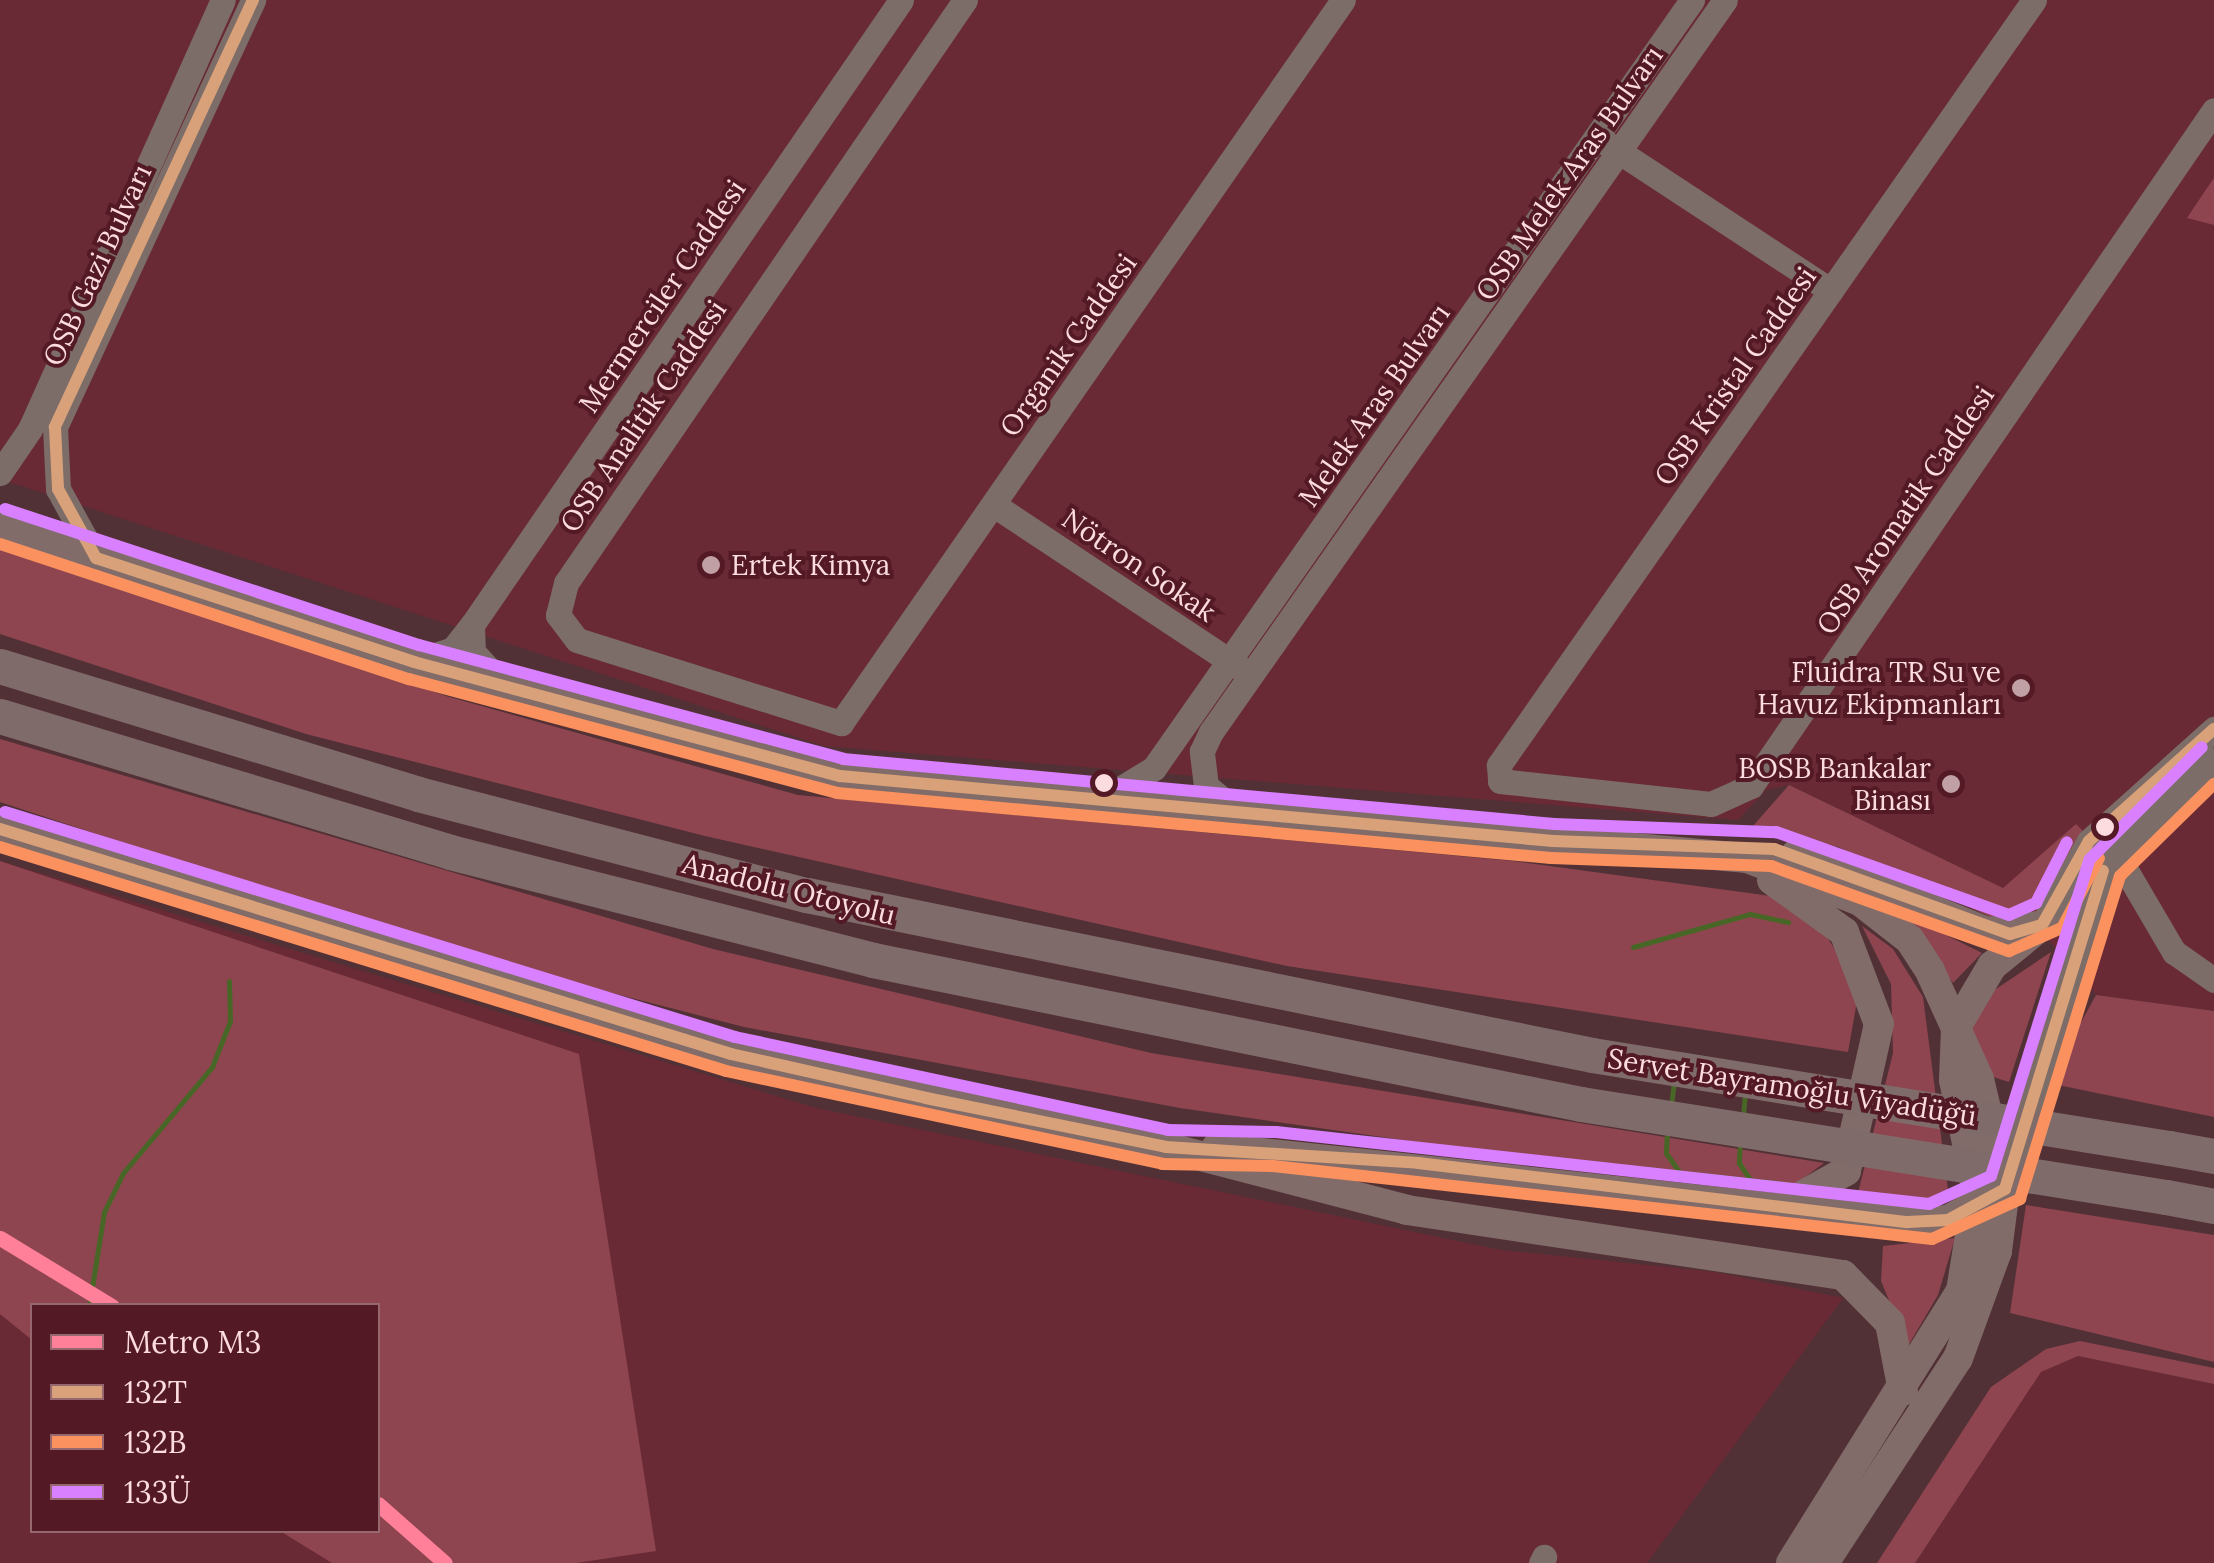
<!DOCTYPE html>
<html>
<head>
<meta charset="utf-8">
<style>
  body { margin:0 }
  #map { position:relative; width:2214px; height:1563px; overflow:hidden; background:#523136; font-family:Lora,serif }
  div>[style] { position:absolute }
  .built>* { inset:0; background:#692a35 }
  .green>* { inset:0; background:#8e4550 }
  .stream>* { height:5px; margin:-2.5px; padding:0 2.5px; transform-origin:2.5px; border-radius:2.5px; background:#486727 }
  .minor>* { height:25px; margin:-12.5px; padding:0 12.5px; transform-origin:12.5px; border-radius:12.5px; background:#7c6d68 }
  .major>* { height:30px; margin:-15px; padding:0 15px; transform-origin:15px; border-radius:15px; background:#816c69 }
  .highway>* { height:35px; margin:-17.5px; padding:0 17.5px; transform-origin:17.5px; border-radius:17.5px; background:#806b6b }
  .highway-bridge>* { height:35px; margin:-17.5px; padding:0 17.5px; transform-origin:17.5px; border-radius:17.5px; background:#806b6b }
  .bus-1>* { height:12px; margin:-6px; padding:0 6px; transform-origin:6px; border-radius:6px; background:#d9a179 }
  .bus-2>* { height:12px; margin:-6px; padding:0 6px; transform-origin:6px; border-radius:6px; background:#fa915f }
  .bus-3>* { height:12px; margin:-6px; padding:0 6px; transform-origin:6px; border-radius:6px; background:#d880ff }
  .metro-1>* { height:15px; margin:-7.5px; padding:0 7.5px; transform-origin:7.5px; border-radius:7.5px; background:#ff8098 }
  .dots>* { width:28px; height:28px; translate:-50% -50%; box-sizing:border-box; border:5px solid #531924; border-radius:50% }
  span { translate:-50% -50%; white-space:nowrap; text-align:center; line-height:1.15; -webkit-text-stroke:8px #531924; paint-order:stroke }
  .street-label { font-size:28px; color:#fcdcdf }
  .poi-label { font-size:28px; color:#fcdcdf }
  .left { translate:0 -50%; text-align:left }
  .right { translate:-100% -50%; text-align:right }
  .legend { position:absolute; left:30px; top:1303px; width:350px; height:230px; box-sizing:border-box; background:#531924; border:2px solid #97676f; margin:0; padding:12px 18px; list-style:none; font-size:30px; color:#fcdcdf }
  .legend li { display:flex; align-items:center; gap:20px; height:50px }
  .legend b { width:50px; border:2px solid #97676f }
</style>
</head>
<body>
<div id="map">
  <div class="built">
    <i style="clip-path:polygon(0 0,2214px 0,2214px 1011px,2096px 995px,2003px 888px,1789px 785px,1766px 790px,1738px 820px,824px 746px,0 479px)"></i>
    <i style="clip-path:polygon(evenodd,0 861px,816px 1108px,1501px 1250px,1715px 1272px,1843px 1298px,1647px 1563px,0 1563px,0 861px,32px 1306px,378px 1306px,378px 1530px,32px 1530px,32px 1306px)"></i>
    <i style="clip-path:polygon(2078px 1356px,2214px 1384px,2214px 1563px,1915px 1563px,2040px 1372px)"></i>
  </div>
  <div class="green">
    <i style="clip-path:polygon(2214px 178px,2214px 225px,2187px 218px,2205px 191px)"></i>
    <i style="clip-path:polygon(0 545px,446px 696px,798px 795px,1513px 861px,1778px 897px,1815px 919px,1844px 963px,1857px 1001px,1848px 1052px,1287px 966px,705px 836px,306px 734px,0 634px)"></i>
    <i style="clip-path:polygon(0 739px,713px 949px,1151px 1053px,1824px 1163px,1793px 1186px,1717px 1185px,1180px 1108px,744px 1027px,461px 954px,0 802px)"></i>
    <i style="clip-path:polygon(1789px 785px,2003px 888px,2076px 824px,2083px 831px,2037px 910px,1999px 921px,1838px 847px,1753px 826px)"></i>
    <i style="clip-path:polygon(0 861px,579px 1054px,656px 1551px,576px 1563px,332px 1563px,280px 1531px,378px 1530px,378px 1306px,32px 1306px,32px 1340px,0 1314px)"></i>
    <i style="clip-path:polygon(1902px 913px,1982px 953px,1953px 983px)"></i>
    <i style="clip-path:polygon(1862px 926px,1893px 949px,1923px 997px,1949px 1198px,1930px 1205px,1856px 1201px,1893px 1053px,1891px 984px)"></i>
    <i style="clip-path:polygon(2051px 952px,2009px 1082px,1987px 1075px,1969px 1025px,1990px 993px)"></i>
    <i style="clip-path:polygon(2096px 995px,2214px 1011px,2214px 1117px,2048px 1083px)"></i>
    <i style="clip-path:polygon(2026px 1205px,2214px 1235px,2214px 1362px,2010px 1313px)"></i>
    <i style="clip-path:polygon(1955px 1238px,1938px 1295px,1908px 1346px,1881px 1281px,1883px 1246px)"></i>
    <i style="clip-path:polygon(2080px 1341px,2214px 1368px,2214px 1384px,2078px 1356px,2041px 1372px,1915px 1563px,1877px 1563px,1991px 1387px,2046px 1349px)"></i>
  </div>
  <div class="stream">
    <i style="left:1633px;top:947px;width:122px;rotate:-15.8deg"></i>
    <i style="left:1750px;top:914px;width:39px;rotate:12deg"></i>
    <i style="left:1671px;top:1106px;width:23px;rotate:-83deg"></i>
    <i style="left:1743px;top:1116px;width:24px;rotate:-85deg"></i>
    <i style="left:1667px;top:1132px;width:21px;rotate:93deg"></i>
    <i style="left:1666px;top:1153px;width:28px;rotate:55deg"></i>
    <i style="left:1740px;top:1141px;width:22px;rotate:93deg"></i>
    <i style="left:1739px;top:1163px;width:25px;rotate:56deg"></i>
    <i style="left:1514px;top:1155px;width:282px;rotate:6.1deg"></i>
    <i style="left:89px;top:1306px;width:95px;rotate:-80.9deg"></i>
    <i style="left:104px;top:1212px;width:43px;rotate:-64deg"></i>
    <i style="left:123px;top:1173px;width:138px;rotate:-50deg"></i>
    <i style="left:212px;top:1067px;width:49px;rotate:-68.6deg"></i>
    <i style="left:230px;top:1021px;width:40px;rotate:-91.4deg"></i>
  </div>
  <div class="minor">
    <i style="left:965px;top:0;width:706px;rotate:124.39deg"></i>
    <i style="left:566px;top:583px;width:33px;rotate:104deg"></i>
    <i style="left:558px;top:615px;width:31px;rotate:53deg"></i>
    <i style="left:577px;top:640px;width:277px;rotate:17.5deg"></i>
    <i style="left:841px;top:723px;width:880px;rotate:-55.23deg"></i>
    <i style="left:2034px;top:0;width:934px;rotate:124.97deg"></i>
    <i style="left:1499px;top:765px;width:16px;rotate:86deg"></i>
    <i style="left:1500px;top:781px;width:212px;rotate:6.2deg"></i>
    <i style="left:1711px;top:804px;width:44px;rotate:-24.2deg"></i>
    <i style="left:1751px;top:786px;width:819px;rotate:-55.59deg"></i>
    <i style="left:1606px;top:143px;width:269px;rotate:33.3deg"></i>
    <i style="left:0;top:473px;width:53px;rotate:-55.7deg"></i>
    <i style="left:30px;top:429px;width:470px;rotate:-65.8deg"></i>
    <i style="left:994px;top:505px;width:295px;rotate:33.5deg"></i>
    <i style="left:96px;top:558px;width:79px;rotate:-118.8deg"></i>
    <i style="left:58px;top:489px;width:62px;rotate:-92.8deg"></i>
    <i style="left:55px;top:427px;width:471px;rotate:-65.1deg"></i>
    <i style="left:472px;top:625px;width:758px;rotate:-55.53deg"></i>
    <i style="left:414px;top:662px;width:41px;rotate:-18.4deg"></i>
    <i style="left:453px;top:649px;width:31px;rotate:-52deg"></i>
    <i style="left:472px;top:625px;width:27px;rotate:88deg"></i>
    <i style="left:473px;top:652px;width:45px;rotate:47.7deg"></i>
    <i style="left:1102px;top:800px;width:61px;rotate:-31.6deg"></i>
    <i style="left:1154px;top:768px;width:938px;rotate:-54.99deg"></i>
    <i style="left:1240px;top:814px;width:44px;rotate:-140.5deg"></i>
    <i style="left:1206px;top:786px;width:35px;rotate:-97deg"></i>
    <i style="left:1202px;top:751px;width:21px;rotate:-65deg"></i>
    <i style="left:1211px;top:732px;width:894px;rotate:-54.92deg"></i>
    <i style="left:2104px;top:870px;width:23px;rotate:5deg"></i>
    <i style="left:2127px;top:872px;width:93px;rotate:59.6deg"></i>
    <i style="left:2174px;top:952px;width:49px;rotate:35deg"></i>
    <i style="left:2042px;top:925px;width:96px;rotate:-60.8deg"></i>
    <i style="left:2089px;top:841px;width:168px;rotate:-41.9deg"></i>
    <i style="left:2005px;top:1189px;width:337px;rotate:-72.7deg"></i>
    <i style="left:2105px;top:867px;width:153px;rotate:-44.7deg"></i>
    <i style="left:1541px;top:1563px;width:7px;rotate:-63deg"></i>
  </div>
  <div class="major">
    <i style="left:0;top:526px;width:436px;rotate:18.2deg"></i>
    <i style="left:414px;top:662px;width:441px;rotate:15deg"></i>
    <i style="left:840px;top:776px;width:911px;rotate:5.17deg"></i>
    <i style="left:1747px;top:858px;width:121px;rotate:20.8deg"></i>
    <i style="left:1860px;top:901px;width:63px;rotate:38deg"></i>
    <i style="left:1910px;top:940px;width:37px;rotate:57deg"></i>
    <i style="left:1930px;top:971px;width:119px;rotate:65.6deg"></i>
    <i style="left:1979px;top:1079px;width:113px;rotate:76.7deg"></i>
    <i style="left:2005px;top:1189px;width:63px;rotate:97.4deg"></i>
    <i style="left:1997px;top:1251px;width:114px;rotate:110deg"></i>
    <i style="left:1958px;top:1358px;width:245px;rotate:123.2deg"></i>
    <i style="left:0;top:829px;width:765px;rotate:17.11deg"></i>
    <i style="left:731px;top:1054px;width:445px;rotate:12.1deg"></i>
    <i style="left:1166px;top:1147px;width:249px;rotate:14.6deg"></i>
    <i style="left:1407px;top:1210px;width:441px;rotate:8.5deg"></i>
    <i style="left:1843px;top:1275px;width:67px;rotate:45.6deg"></i>
    <i style="left:1890px;top:1323px;width:69px;rotate:79.2deg"></i>
    <i style="left:1796px;top:854px;width:206px;rotate:22.2deg"></i>
    <i style="left:1987px;top:932px;width:51px;rotate:-6.7deg"></i>
    <i style="left:1772px;top:880px;width:89px;rotate:35.8deg"></i>
    <i style="left:1844px;top:932px;width:98px;rotate:69.2deg"></i>
    <i style="left:1879px;top:1024px;width:151px;rotate:102.7deg"></i>
    <i style="left:1846px;top:1171px;width:71px;rotate:150.6deg"></i>
    <i style="left:1216px;top:1148px;width:695px;rotate:6.11deg"></i>
    <i style="left:1907px;top:1222px;width:41px;rotate:-2.8deg"></i>
    <i style="left:1948px;top:1220px;width:65px;rotate:-28.5deg"></i>
    <i style="left:1791px;top:1563px;width:321px;rotate:-58deg"></i>
    <i style="left:1961px;top:1291px;width:100px;rotate:-80.8deg"></i>
    <i style="left:1977px;top:1192px;width:114px;rotate:-101.6deg"></i>
    <i style="left:1954px;top:1080px;width:53px;rotate:-87.8deg"></i>
    <i style="left:1956px;top:1027px;width:71px;rotate:-59.5deg"></i>
    <i style="left:1992px;top:966px;width:65px;rotate:-39.4deg"></i>
  </div>
  <div class="highway">
    <i style="left:0;top:666px;width:437px;rotate:17deg"></i>
    <i style="left:418px;top:794px;width:402px;rotate:14.6deg"></i>
    <i style="left:807px;top:895px;width:801px;rotate:11.52deg"></i>
    <i style="left:0;top:716px;width:470px;rotate:16.8deg"></i>
    <i style="left:450px;top:852px;width:437px;rotate:14.3deg"></i>
    <i style="left:873px;top:960px;width:722px;rotate:11.5deg"></i>
    <i style="left:2169px;top:1148px;width:46px;rotate:10.1deg"></i>
    <i style="left:2166px;top:1197px;width:49px;rotate:10.6deg"></i>
  </div>
  <div class="highway-bridge">
    <i style="left:1592px;top:1055px;width:584px;rotate:9.16deg"></i>
    <i style="left:1581px;top:1104px;width:592px;rotate:9.03deg"></i>
  </div>
  <div class="bus-1">
    <i style="left:253px;top:0;width:471px;rotate:114.9deg"></i>
    <i style="left:55px;top:427px;width:62px;rotate:87.2deg"></i>
    <i style="left:58px;top:489px;width:79px;rotate:61.2deg"></i>
    <i style="left:96px;top:558px;width:335px;rotate:18.1deg"></i>
    <i style="left:414px;top:662px;width:441px;rotate:15deg"></i>
    <i style="left:840px;top:776px;width:716px;rotate:5.21deg"></i>
    <i style="left:1553px;top:841px;width:221px;rotate:2.1deg"></i>
    <i style="left:1774px;top:849px;width:251px;rotate:19.8deg"></i>
    <i style="left:2010px;top:934px;width:33px;rotate:-16deg"></i>
    <i style="left:2042px;top:925px;width:96px;rotate:-60.8deg"></i>
    <i style="left:2089px;top:841px;width:168px;rotate:-41.9deg"></i>
    <i style="left:0;top:829px;width:765px;rotate:17.11deg"></i>
    <i style="left:731px;top:1054px;width:200px;rotate:12.7deg"></i>
    <i style="left:926px;top:1098px;width:245px;rotate:11.5deg"></i>
    <i style="left:1166px;top:1147px;width:253px;rotate:3.6deg"></i>
    <i style="left:1418px;top:1163px;width:493px;rotate:6.9deg"></i>
    <i style="left:1907px;top:1222px;width:41px;rotate:-2.8deg"></i>
    <i style="left:1948px;top:1220px;width:65px;rotate:-28.5deg"></i>
    <i style="left:2005px;top:1189px;width:333px;rotate:-72.9deg"></i>
  </div>
  <div class="bus-2">
    <i style="left:0;top:544px;width:431px;rotate:18.3deg"></i>
    <i style="left:409px;top:679px;width:443px;rotate:14.9deg"></i>
    <i style="left:837px;top:793px;width:717px;rotate:5.2deg"></i>
    <i style="left:1551px;top:858px;width:220px;rotate:2.1deg"></i>
    <i style="left:1771px;top:866px;width:253px;rotate:19.7deg"></i>
    <i style="left:2009px;top:951px;width:58px;rotate:-23.5deg"></i>
    <i style="left:2062px;top:928px;width:79px;rotate:-62.1deg"></i>
    <i style="left:0;top:847px;width:760px;rotate:17.15deg"></i>
    <i style="left:726px;top:1071px;width:446px;rotate:12deg"></i>
    <i style="left:1162px;top:1164px;width:111px;rotate:1deg"></i>
    <i style="left:1273px;top:1166px;width:663px;rotate:6.32deg"></i>
    <i style="left:1932px;top:1239px;width:97px;rotate:-24.4deg"></i>
    <i style="left:2020px;top:1199px;width:338px;rotate:-72.8deg"></i>
    <i style="left:2120px;top:876px;width:132px;rotate:-44.4deg"></i>
  </div>
  <div class="bus-3">
    <i style="left:5px;top:509px;width:436px;rotate:18.2deg"></i>
    <i style="left:419px;top:645px;width:439px;rotate:15deg"></i>
    <i style="left:843px;top:759px;width:714px;rotate:5.22deg"></i>
    <i style="left:1554px;top:824px;width:222px;rotate:2.1deg"></i>
    <i style="left:1776px;top:832px;width:247px;rotate:19.6deg"></i>
    <i style="left:2009px;top:915px;width:30px;rotate:-24deg"></i>
    <i style="left:2036px;top:903px;width:68px;rotate:-63.1deg"></i>
    <i style="left:5px;top:812px;width:764px;rotate:17.13deg"></i>
    <i style="left:735px;top:1037px;width:443px;rotate:12.1deg"></i>
    <i style="left:1168px;top:1130px;width:108px;rotate:1.1deg"></i>
    <i style="left:1276px;top:1132px;width:657px;rotate:6.29deg"></i>
    <i style="left:1929px;top:1204px;width:68px;rotate:-24.3deg"></i>
    <i style="left:1991px;top:1176px;width:332px;rotate:-72.7deg"></i>
    <i style="left:2090px;top:859px;width:158px;rotate:-45deg"></i>
  </div>
  <div class="metro-1">
    <i style="left:0;top:1238px;width:131px;rotate:31.3deg"></i>
    <i style="left:378px;top:1504px;width:89px;rotate:41.4deg"></i>
  </div>
  <div class="dots">
    <i style="left:711px;top:565px;background:#c0a0a4"></i>
    <i style="left:2021px;top:688px;background:#c0a0a4"></i>
    <i style="left:1104px;top:783px;background:#fcdcdf"></i>
    <i style="left:1951px;top:784px;background:#c0a0a4"></i>
    <i style="left:2105px;top:827px;background:#fcdcdf"></i>
  </div>
  <div class="street-label">
    <span style="left:1569px;top:173px;rotate:-55deg">OSB Melek Aras Bulvarı</span>
    <span style="left:97px;top:265px;rotate:-65deg">OSB Gazi Bulvarı</span>
    <span style="left:662px;top:296px;rotate:-56deg">Mermerciler Caddesi</span>
    <span style="left:1068px;top:345px;rotate:-55deg">Organik Caddesi</span>
    <span style="left:1735px;top:376px;rotate:-55deg">OSB Kristal Caddesi</span>
    <span style="left:1374px;top:405px;rotate:-55deg">Melek Aras Bulvarı</span>
    <span style="left:643px;top:416px;rotate:-56deg">OSB Analitik Caddesi</span>
    <span style="left:1905px;top:510px;rotate:-56deg">OSB Aromatik Caddesi</span>
    <span style="left:1139px;top:565px;rotate:34deg">Nötron Sokak</span>
    <span style="left:789px;top:889px;rotate:14deg">Anadolu Otoyolu</span>
    <span style="left:1792px;top:1087px;rotate:9deg">Servet Bayramoğlu Viyadüğü</span>
  </div>
  <div class="poi-label">
    <span class="left" style="left:731px;top:565px">Ertek Kimya</span>
    <span class="right" style="left:2001px;top:688px">Fluidra TR Su ve<br>Havuz Ekipmanları</span>
    <span class="right" style="left:1931px;top:784px">BOSB Bankalar<br>Binası</span>
  </div>
  <ul class="legend">
  <li><b style="height:12px;background:#ff8098"></b>Metro M3</li>
  <li><b style="height:12px;background:#d9a179"></b>132T</li>
  <li><b style="height:12px;background:#fa915f"></b>132B</li>
  <li><b style="height:12px;background:#d880ff"></b>133Ü</li>
  </ul>
</div>
</body>
</html>
